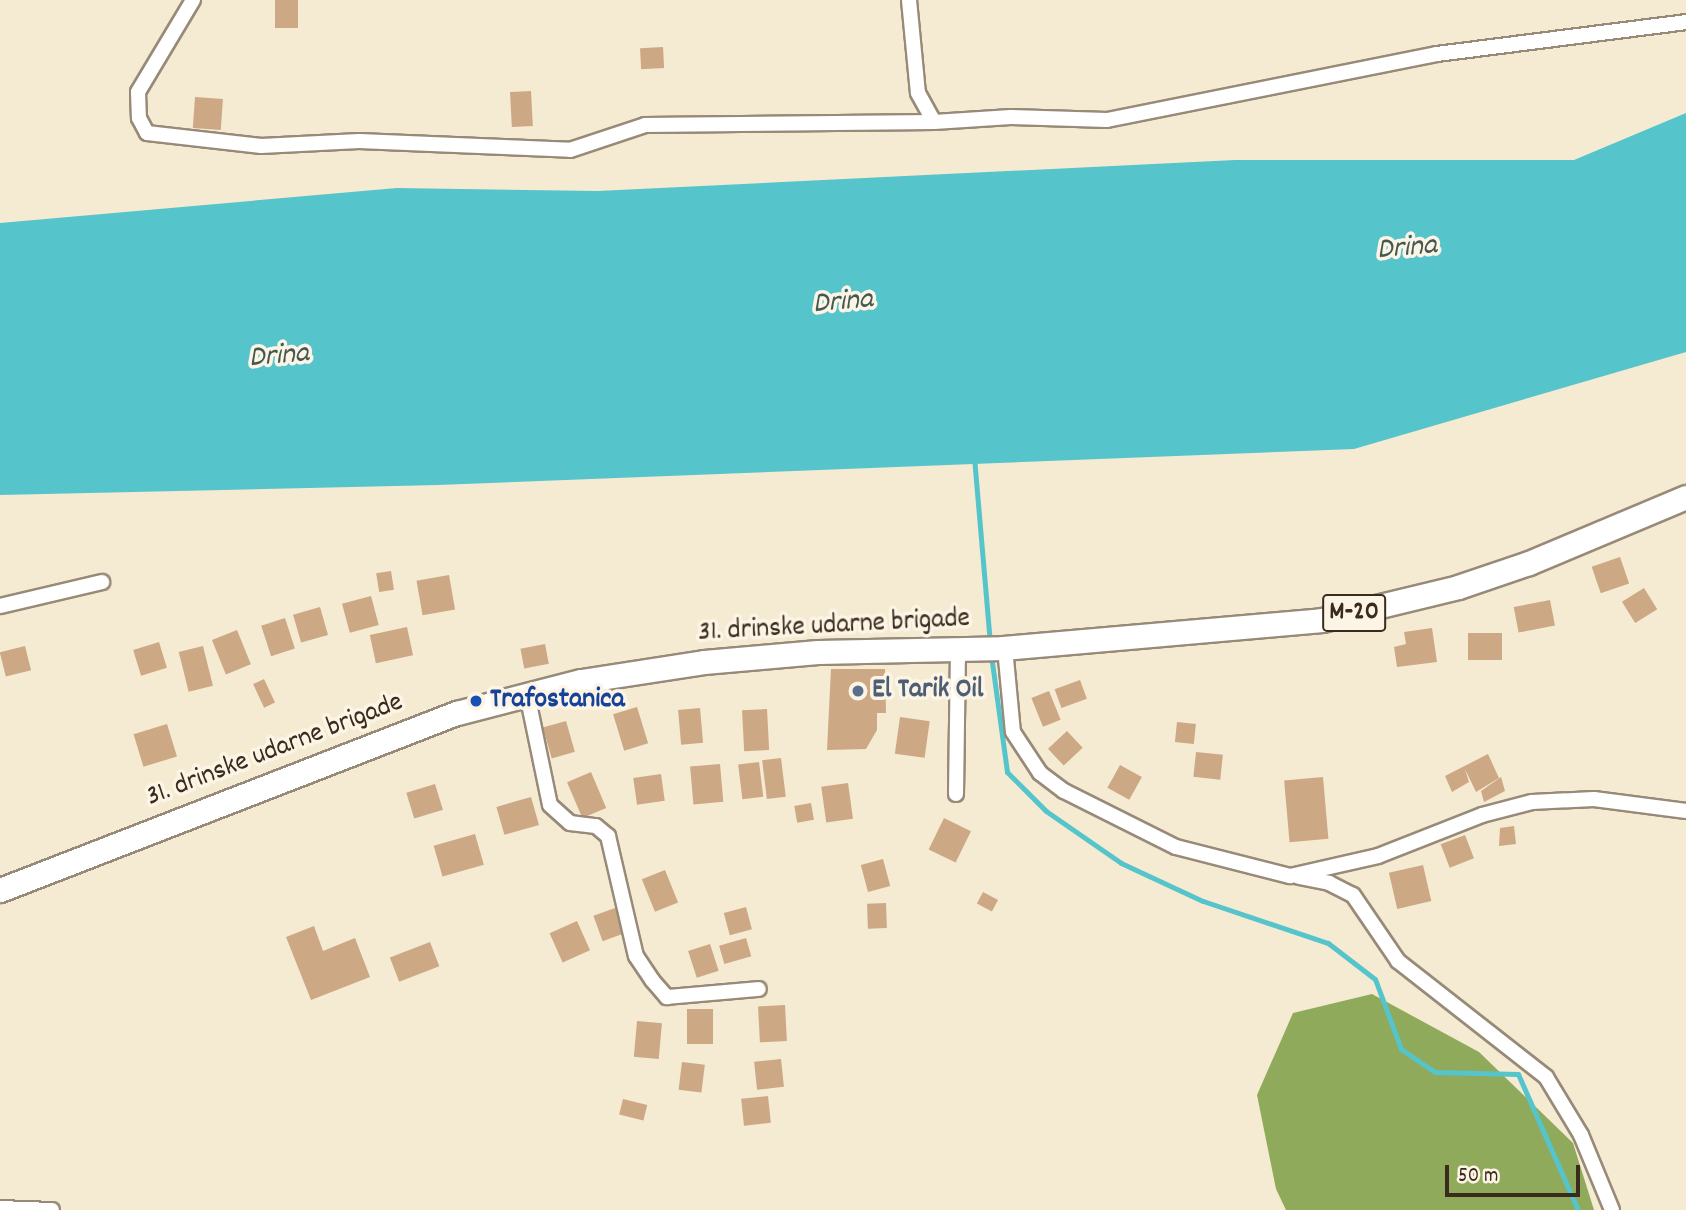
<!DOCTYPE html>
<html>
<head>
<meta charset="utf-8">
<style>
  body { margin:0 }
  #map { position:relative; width:1686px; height:1210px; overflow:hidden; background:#f5ead2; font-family:Dekko,sans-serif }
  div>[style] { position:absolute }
  .forest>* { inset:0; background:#90aa5c }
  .water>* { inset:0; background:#56c4cb }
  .stream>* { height:5px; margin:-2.5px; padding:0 2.5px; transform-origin:2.5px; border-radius:2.5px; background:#56c4cb }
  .building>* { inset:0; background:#cda884; transform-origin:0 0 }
  .roads { filter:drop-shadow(2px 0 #988a78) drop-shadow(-2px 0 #988a78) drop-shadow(0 2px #988a78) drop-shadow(0 -2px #988a78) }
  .street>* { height:14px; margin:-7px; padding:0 7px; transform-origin:7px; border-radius:7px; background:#fff }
  .primary>* { height:23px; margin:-11.5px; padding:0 11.5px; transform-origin:11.5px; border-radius:11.5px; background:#fff }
  .dots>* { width:19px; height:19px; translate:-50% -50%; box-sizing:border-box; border:4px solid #fcf5e5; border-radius:50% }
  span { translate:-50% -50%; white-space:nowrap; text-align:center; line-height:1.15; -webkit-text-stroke:7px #fcf5e5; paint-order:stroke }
  .shield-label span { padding:2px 5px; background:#fcf5e5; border:2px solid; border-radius:5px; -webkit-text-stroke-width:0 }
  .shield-label { font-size:26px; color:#3b2a1e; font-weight:700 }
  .street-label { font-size:28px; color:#3b2a1e }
  .service-label { font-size:28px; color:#4e5e75; font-weight:700 }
  .left { translate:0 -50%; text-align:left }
  .transit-label { font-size:28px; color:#164399; font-weight:700 }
  .water-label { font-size:30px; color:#435852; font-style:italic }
  .scale { position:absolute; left:1445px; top:1165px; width:135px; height:32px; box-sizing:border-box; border:4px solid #3b2a1e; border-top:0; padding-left:9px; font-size:21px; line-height:24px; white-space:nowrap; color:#3b2a1e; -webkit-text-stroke:5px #fcf5e5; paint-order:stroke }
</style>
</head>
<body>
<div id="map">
  <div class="forest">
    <i style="clip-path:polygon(1372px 994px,1479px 1052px,1573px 1143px,1594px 1210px,1286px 1210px,1276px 1189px,1257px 1095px,1293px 1013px)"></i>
  </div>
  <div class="water">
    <i style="clip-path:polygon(1686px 113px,1686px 352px,1354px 449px,438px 485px,0 495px,0 223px,397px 188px,598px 191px,1235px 160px,1574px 160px)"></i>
  </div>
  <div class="stream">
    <i style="left:974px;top:457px;width:186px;rotate:85.1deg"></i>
    <i style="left:991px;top:655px;width:118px;rotate:82.2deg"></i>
    <i style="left:1007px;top:772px;width:55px;rotate:45deg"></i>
    <i style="left:1046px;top:811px;width:91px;rotate:34.7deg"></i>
    <i style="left:1121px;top:863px;width:90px;rotate:24.9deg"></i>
    <i style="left:1203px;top:901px;width:132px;rotate:18.6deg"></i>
    <i style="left:1328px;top:943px;width:59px;rotate:37.5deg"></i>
    <i style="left:1375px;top:979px;width:75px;rotate:69.6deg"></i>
    <i style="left:1401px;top:1049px;width:41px;rotate:34.1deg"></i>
    <i style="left:1435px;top:1072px;width:83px;rotate:1.4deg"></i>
    <i style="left:1518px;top:1074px;width:149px;rotate:66.2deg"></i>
  </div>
  <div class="building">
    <i style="left:275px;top:0;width:23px;height:28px"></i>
    <i style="left:663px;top:47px;width:21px;height:23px;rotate:87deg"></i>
    <i style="left:531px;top:91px;width:35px;height:21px;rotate:87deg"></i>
    <i style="left:195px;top:97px;width:28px;height:31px;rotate:4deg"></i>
    <i style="left:1620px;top:557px;width:28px;height:30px;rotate:71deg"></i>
    <i style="left:391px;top:571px;width:19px;height:15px;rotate:81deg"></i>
    <i style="left:449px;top:575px;width:35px;height:33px;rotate:80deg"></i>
    <i style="left:1644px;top:588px;width:25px;height:26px;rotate:58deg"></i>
    <i style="left:371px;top:596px;width:30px;height:30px;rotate:75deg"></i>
    <i style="left:1550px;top:600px;width:26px;height:37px;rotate:79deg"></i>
    <i style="left:320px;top:607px;width:29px;height:28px;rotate:74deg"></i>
    <i style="left:285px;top:618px;width:32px;height:25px;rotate:72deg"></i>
    <i style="left:407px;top:627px;width:29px;height:38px;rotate:78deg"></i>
    <i style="clip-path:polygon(1432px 628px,1437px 662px,1397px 667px,1394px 647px,1406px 644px,1404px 632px)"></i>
    <i style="left:237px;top:630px;width:37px;height:27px;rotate:68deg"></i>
    <i style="left:1502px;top:633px;width:27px;height:34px;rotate:90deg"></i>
    <i style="left:159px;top:642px;width:27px;height:27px;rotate:73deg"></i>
    <i style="left:545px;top:644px;width:20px;height:25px;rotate:79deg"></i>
    <i style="left:25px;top:646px;width:25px;height:26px;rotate:76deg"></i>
    <i style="left:203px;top:646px;width:41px;height:25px;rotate:76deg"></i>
    <i style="clip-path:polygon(831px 669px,885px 669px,886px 713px,877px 713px,877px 730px,866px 749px,827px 750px)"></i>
    <i style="left:264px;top:679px;width:26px;height:12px;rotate:65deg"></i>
    <i style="left:1080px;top:680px;width:20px;height:27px;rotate:70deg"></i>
    <i style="left:1049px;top:691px;width:31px;height:19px;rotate:68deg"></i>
    <i style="left:637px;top:707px;width:38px;height:25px;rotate:73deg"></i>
    <i style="left:700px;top:708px;width:35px;height:22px;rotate:85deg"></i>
    <i style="left:767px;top:709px;width:41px;height:25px;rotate:87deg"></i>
    <i style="left:900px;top:717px;width:30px;height:37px;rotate:8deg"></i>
    <i style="left:566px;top:721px;width:32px;height:24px;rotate:74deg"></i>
    <i style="left:1177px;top:722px;width:19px;height:20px;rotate:6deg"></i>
    <i style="left:167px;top:724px;width:34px;height:35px;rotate:73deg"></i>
    <i style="left:1067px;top:731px;width:23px;height:26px;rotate:47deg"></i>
    <i style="left:1196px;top:752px;width:27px;height:25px;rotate:6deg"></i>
    <i style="clip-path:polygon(1488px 754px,1499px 778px,1476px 792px,1465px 769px,1469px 782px,1452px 792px,1445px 776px)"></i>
    <i style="left:781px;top:758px;width:39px;height:19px;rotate:83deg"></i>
    <i style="left:759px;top:762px;width:35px;height:21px;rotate:83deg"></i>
    <i style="left:720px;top:764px;width:38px;height:30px;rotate:85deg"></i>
    <i style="left:1120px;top:765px;width:25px;height:26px;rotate:29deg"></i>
    <i style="left:591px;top:772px;width:39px;height:26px;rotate:67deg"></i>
    <i style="left:661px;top:774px;width:27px;height:28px;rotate:82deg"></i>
    <i style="left:1323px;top:777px;width:62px;height:39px;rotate:85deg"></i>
    <i style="clip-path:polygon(1501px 777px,1505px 791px,1484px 802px,1481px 791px)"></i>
    <i style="left:848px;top:783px;width:36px;height:27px;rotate:82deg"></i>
    <i style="left:435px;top:784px;width:27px;height:30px;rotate:73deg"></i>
    <i style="left:531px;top:797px;width:29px;height:36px;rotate:74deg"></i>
    <i style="left:811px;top:803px;width:17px;height:17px;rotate:80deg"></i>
    <i style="left:944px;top:818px;width:30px;height:35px;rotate:26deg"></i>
    <i style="clip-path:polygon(1514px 826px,1516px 844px,1499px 846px,1500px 828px)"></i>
    <i style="left:475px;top:834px;width:32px;height:43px;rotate:74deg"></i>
    <i style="left:1465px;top:835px;width:25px;height:26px;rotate:69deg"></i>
    <i style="left:883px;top:859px;width:28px;height:23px;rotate:75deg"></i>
    <i style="left:1423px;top:865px;width:37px;height:35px;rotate:77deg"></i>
    <i style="left:665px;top:870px;width:35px;height:25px;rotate:68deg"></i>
    <i style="left:983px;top:892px;width:17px;height:13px;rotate:28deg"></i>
    <i style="left:886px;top:903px;width:25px;height:19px;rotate:88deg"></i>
    <i style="left:746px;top:907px;width:23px;height:23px;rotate:75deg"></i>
    <i style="left:615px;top:908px;width:27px;height:23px;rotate:70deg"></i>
    <i style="left:577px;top:921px;width:32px;height:30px;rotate:66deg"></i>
    <i style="clip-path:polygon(314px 926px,323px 951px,355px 938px,370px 977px,311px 1000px,286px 937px)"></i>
    <i style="left:746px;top:938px;width:19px;height:28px;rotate:74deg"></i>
    <i style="left:430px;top:942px;width:26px;height:43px;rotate:69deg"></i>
    <i style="left:710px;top:944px;width:28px;height:23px;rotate:72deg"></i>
    <i style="left:785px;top:1005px;width:36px;height:27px;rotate:87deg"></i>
    <i style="left:687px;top:1009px;width:26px;height:35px"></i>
    <i style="left:637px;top:1021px;width:25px;height:36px;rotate:5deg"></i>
    <i style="left:781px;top:1059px;width:28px;height:27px;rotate:84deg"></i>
    <i style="left:682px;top:1062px;width:23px;height:28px;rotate:7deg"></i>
    <i style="left:768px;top:1096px;width:27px;height:27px;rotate:84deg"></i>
    <i style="left:623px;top:1099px;width:25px;height:16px;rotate:14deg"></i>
  </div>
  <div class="roads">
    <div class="street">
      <i style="left:193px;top:0;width:107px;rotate:120.9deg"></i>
      <i style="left:138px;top:92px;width:26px;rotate:88deg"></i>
      <i style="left:139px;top:118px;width:17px;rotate:62deg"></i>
      <i style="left:147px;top:133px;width:115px;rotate:6.5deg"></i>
      <i style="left:261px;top:146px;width:98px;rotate:-2.9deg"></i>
      <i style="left:359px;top:141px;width:211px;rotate:2.4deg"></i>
      <i style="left:570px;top:150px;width:79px;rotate:-18.4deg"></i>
      <i style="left:645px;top:125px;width:289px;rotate:-0.6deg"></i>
      <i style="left:909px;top:0;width:93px;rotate:84.5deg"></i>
      <i style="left:918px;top:93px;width:33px;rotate:61deg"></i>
      <i style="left:934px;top:122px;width:77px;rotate:-3.7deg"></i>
      <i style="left:1011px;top:117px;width:96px;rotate:1.8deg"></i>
      <i style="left:1107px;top:120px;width:337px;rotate:-11.3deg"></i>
      <i style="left:1437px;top:54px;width:251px;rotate:-7.3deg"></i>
      <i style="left:0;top:606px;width:105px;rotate:-13.2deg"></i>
      <i style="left:1005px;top:648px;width:84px;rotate:84.6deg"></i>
      <i style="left:1013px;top:732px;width:49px;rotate:56.6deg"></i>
      <i style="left:1040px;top:773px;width:30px;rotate:37deg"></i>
      <i style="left:1064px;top:791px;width:125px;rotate:26.6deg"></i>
      <i style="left:1176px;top:847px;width:118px;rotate:14.3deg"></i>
      <i style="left:1290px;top:876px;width:90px;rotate:-12.8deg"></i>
      <i style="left:1378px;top:856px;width:112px;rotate:-21.5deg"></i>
      <i style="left:1482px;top:815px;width:52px;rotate:-14.6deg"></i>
      <i style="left:1532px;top:802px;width:62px;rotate:-2.8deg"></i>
      <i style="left:1594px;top:799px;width:93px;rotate:7.4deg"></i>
      <i style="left:527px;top:694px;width:113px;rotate:78.3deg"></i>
      <i style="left:550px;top:805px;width:27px;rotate:42deg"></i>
      <i style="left:570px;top:823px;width:26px;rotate:7deg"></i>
      <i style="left:596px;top:826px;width:16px;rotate:40deg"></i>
      <i style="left:608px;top:836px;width:123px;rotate:76.9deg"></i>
      <i style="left:636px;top:956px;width:29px;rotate:56deg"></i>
      <i style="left:652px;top:980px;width:23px;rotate:49deg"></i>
      <i style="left:667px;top:997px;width:92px;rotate:-5deg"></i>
      <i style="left:956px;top:794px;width:145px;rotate:-89.2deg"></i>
      <i style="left:1299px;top:877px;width:31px;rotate:11deg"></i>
      <i style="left:1329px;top:883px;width:27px;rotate:27deg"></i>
      <i style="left:1353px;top:895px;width:80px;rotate:55.7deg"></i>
      <i style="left:1398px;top:961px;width:188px;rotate:38.1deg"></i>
      <i style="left:1546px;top:1077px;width:68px;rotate:58.9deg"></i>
      <i style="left:1581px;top:1135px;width:81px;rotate:67.5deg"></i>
      <i style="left:0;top:1208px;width:52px;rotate:2.2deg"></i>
    </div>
    <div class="primary">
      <i style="left:0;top:890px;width:490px;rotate:-21.2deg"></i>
      <i style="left:457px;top:713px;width:128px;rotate:-14.5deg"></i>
      <i style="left:581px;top:681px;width:124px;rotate:-8.8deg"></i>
      <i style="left:704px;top:662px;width:114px;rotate:-5deg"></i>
      <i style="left:818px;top:652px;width:185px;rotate:-1.2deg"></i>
      <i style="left:1003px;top:648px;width:320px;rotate:-5deg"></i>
      <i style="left:1322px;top:620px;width:140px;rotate:-13.6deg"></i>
      <i style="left:1458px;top:587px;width:75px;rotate:-18.7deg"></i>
      <i style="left:1529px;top:563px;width:170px;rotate:-22.8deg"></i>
    </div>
  </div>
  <div class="dots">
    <i style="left:858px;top:691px;background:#5c6f8a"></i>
    <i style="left:476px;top:701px;background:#1a4fb4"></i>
  </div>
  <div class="shield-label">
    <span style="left:1354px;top:613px">M-20</span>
  </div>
  <div class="street-label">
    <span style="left:834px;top:627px;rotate:-3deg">31. drinske udarne brigade</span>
    <span style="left:275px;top:751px;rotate:-21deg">31. drinske udarne brigade</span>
  </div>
  <div class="service-label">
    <span class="left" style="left:872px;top:691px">El Tarik Oil</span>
  </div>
  <div class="transit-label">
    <span class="left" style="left:490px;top:701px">Trafostanica</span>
  </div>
  <div class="water-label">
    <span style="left:1407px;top:250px;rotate:-5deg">Drina</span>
    <span style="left:843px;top:304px;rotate:-5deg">Drina</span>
    <span style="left:279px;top:358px;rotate:-5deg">Drina</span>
  </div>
  <div class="scale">50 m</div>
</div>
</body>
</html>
